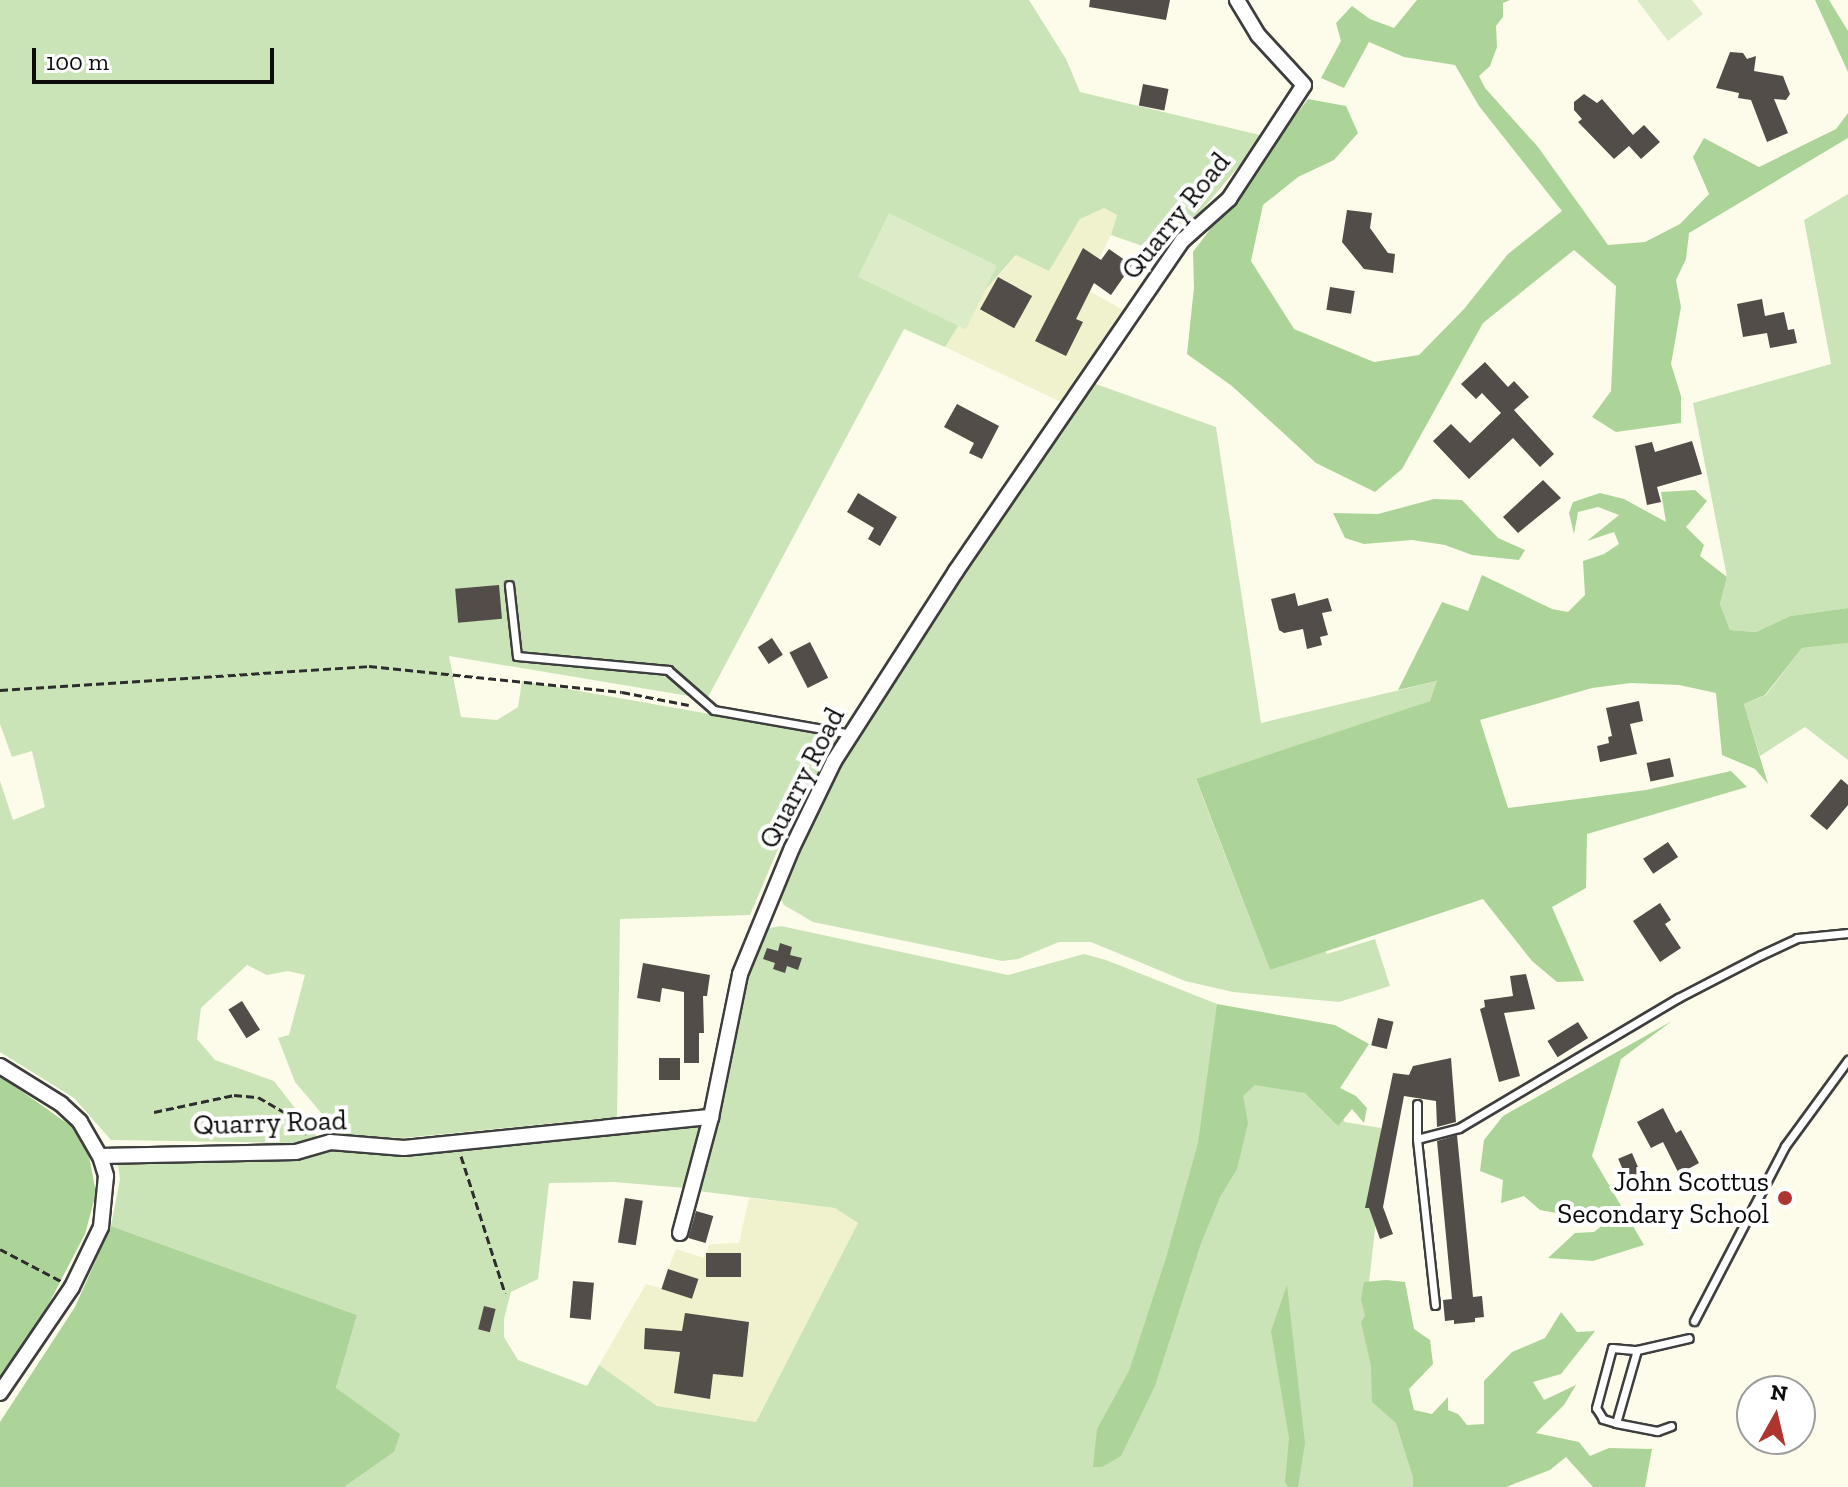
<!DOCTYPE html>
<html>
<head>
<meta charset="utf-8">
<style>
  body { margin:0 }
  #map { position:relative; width:1848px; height:1487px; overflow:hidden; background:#fdfcea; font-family:"Zilla Slab",serif }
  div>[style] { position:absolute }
  .farmland>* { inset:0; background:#f0f1cd }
  .green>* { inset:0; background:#cae4b7 }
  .forest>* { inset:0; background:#acd498 }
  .pitch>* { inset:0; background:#dcecc8; transform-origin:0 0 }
  .building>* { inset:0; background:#524d48; transform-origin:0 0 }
  .path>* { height:3px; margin-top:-1.5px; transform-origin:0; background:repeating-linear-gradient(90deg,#2d2d2d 0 8px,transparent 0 12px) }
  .roads { filter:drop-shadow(2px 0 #3e3e3e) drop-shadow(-2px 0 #3e3e3e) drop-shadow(0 2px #3e3e3e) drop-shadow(0 -2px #3e3e3e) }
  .lane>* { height:7px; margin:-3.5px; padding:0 3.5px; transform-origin:3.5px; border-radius:3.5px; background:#fff }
  .street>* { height:14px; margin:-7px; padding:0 7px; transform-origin:7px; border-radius:7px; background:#fff }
  .dots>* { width:22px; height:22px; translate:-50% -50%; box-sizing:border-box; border:4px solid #fff; border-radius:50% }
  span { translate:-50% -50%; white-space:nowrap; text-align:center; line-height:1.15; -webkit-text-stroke:8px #fff; paint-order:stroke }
  .street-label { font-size:28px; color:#0b0b0b }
  .poi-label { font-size:28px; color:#0b0b0b }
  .right { translate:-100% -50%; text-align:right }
  .north { position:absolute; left:1736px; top:1375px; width:80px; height:80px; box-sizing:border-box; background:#fff; border:2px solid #9d9d9d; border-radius:50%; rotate:8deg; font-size:22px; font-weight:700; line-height:32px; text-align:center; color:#0b0b0b }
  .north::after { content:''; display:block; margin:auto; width:28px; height:36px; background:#af362f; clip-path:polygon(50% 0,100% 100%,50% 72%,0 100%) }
  .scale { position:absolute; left:32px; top:48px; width:242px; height:36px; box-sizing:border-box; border:4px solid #0b0b0b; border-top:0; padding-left:10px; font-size:24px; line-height:28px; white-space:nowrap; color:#0b0b0b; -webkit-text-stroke:6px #fff; paint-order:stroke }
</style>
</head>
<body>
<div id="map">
  <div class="farmland">
    <i style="clip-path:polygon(1104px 208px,1117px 215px,1111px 235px,1084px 288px,1123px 310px,1063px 403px,945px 347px,971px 306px,1017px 255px,1049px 270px,1080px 219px)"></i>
    <i style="clip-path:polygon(749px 1198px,835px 1208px,858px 1223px,756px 1422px,657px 1406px,599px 1365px,646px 1284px,661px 1288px,676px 1249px,704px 1258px,710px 1244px,739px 1243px)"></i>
  </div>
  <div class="green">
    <i style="clip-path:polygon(0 0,1029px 0,1066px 59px,1080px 92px,1264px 136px,1165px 254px,1111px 235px,1117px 215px,1104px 208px,1080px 219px,1049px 271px,1016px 255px,971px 306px,945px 347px,904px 329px,707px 699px,449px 656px,461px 717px,497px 720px,518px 707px,522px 681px,840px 737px,778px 849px,750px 915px,620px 919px,617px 1117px,403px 1138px,340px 1135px,295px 1082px,278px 1038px,289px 1035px,305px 975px,288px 971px,267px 975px,247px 965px,201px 1008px,197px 1039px,215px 1060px,274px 1081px,318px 1138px,296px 1143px,111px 1140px,74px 1098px,0 1052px,0 781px,13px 820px,45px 807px,32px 751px,12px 757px,0 724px)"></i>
    <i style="clip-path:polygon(1848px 194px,1848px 608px,1790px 616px,1756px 632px,1730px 630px,1720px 604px,1727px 577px,1693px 403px,1831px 364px,1804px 220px)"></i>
    <i style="clip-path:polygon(1093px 383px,1216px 427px,1261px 723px,1438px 681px,1430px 701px,1196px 780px,1270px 970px,1325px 950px,1327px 954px,1375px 939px,1390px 986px,1339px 1002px,1233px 992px,1185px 981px,1091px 942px,1059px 942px,1018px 959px,1002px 961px,813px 922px,784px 905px,777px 891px,830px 782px,924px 633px)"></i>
    <i style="clip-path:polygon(1848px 643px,1848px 760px,1805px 727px,1760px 756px,1744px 704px,1766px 695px,1802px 648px)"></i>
    <i style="clip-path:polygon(781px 926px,1008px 975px,1084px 954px,1106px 960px,1217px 1004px,1222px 1095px,1242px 1095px,1254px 1083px,1305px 1090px,1333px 1107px,1345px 1122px,1381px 1128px,1383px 1158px,1369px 1283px,1419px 1487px,344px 1487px,394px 1452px,336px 1388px,357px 1315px,111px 1226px,120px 1179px,117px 1158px,323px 1148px,705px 1122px,685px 1188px,614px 1182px,549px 1183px,538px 1279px,511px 1292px,504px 1319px,504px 1337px,518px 1360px,587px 1386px,599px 1365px,657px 1406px,756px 1422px,858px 1223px,835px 1208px,698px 1191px,725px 1095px,751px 959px,764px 929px)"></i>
  </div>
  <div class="forest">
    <i style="clip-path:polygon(1417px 0,1510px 0,1503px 3px,1503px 17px,1496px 26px,1497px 47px,1490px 66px,1479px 76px,1485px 88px,1538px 147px,1608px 245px,1645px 242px,1680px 224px,1709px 194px,1693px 157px,1704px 138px,1759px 167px,1836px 129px,1848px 113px,1848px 138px,1689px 233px,1686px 259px,1676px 280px,1681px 307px,1671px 364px,1681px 396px,1681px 423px,1616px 432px,1592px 417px,1611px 391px,1616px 286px,1574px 250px,1483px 323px,1402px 469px,1375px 492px,1316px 463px,1232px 386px,1187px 354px,1194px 287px,1193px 252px,1308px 99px,1346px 106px,1358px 133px,1334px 160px,1298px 177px,1263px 205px,1251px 261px,1294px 329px,1374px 362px,1419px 355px,1464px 309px,1508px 254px,1562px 211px,1479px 106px,1455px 65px,1404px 57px,1369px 42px,1344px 88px,1321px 78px,1341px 41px,1336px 23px,1352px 6px,1370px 19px,1394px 28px)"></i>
    <i style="clip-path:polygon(1815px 0,1829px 0,1848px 31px,1848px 72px)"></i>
    <i style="clip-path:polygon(1695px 490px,1707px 501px,1686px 527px,1704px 545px,1700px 556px,1727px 577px,1720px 604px,1730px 630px,1756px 632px,1790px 616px,1848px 608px,1848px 643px,1802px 648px,1765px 695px,1744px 704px,1768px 784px,1755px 769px,1722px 755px,1716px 693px,1679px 685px,1631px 683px,1592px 688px,1480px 720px,1508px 808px,1646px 790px,1731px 771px,1747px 787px,1587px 834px,1586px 888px,1552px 907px,1584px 981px,1557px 982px,1532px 961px,1483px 899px,1270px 970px,1196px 779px,1430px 701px,1437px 681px,1398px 690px,1442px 602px,1468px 611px,1482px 575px,1552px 609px,1568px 612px,1585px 595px,1583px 561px,1604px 554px,1619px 544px,1614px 532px,1587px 541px,1619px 515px,1598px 507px,1578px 512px,1574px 534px,1569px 513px,1573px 502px,1600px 493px,1624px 499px,1666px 522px,1661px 492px)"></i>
    <i style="clip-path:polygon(1434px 499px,1462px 500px,1498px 538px,1525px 550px,1519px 560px,1472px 555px,1445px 545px,1412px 540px,1364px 544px,1345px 538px,1333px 513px,1378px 514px)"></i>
    <i style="clip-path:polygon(1217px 1004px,1335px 1025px,1369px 1044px,1340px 1088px,1356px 1096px,1367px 1108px,1364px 1123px,1352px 1109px,1338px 1126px,1305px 1093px,1255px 1085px,1243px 1096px,1248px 1123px,1237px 1169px,1220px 1197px,1200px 1246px,1155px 1386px,1121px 1456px,1102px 1467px,1093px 1467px,1097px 1429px,1129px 1371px,1166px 1258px,1198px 1143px)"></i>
    <i style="clip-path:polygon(1672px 1021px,1621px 1059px,1592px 1156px,1644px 1245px,1593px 1261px,1548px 1258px,1575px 1233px,1594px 1232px,1608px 1221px,1588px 1210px,1572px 1216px,1540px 1210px,1524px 1196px,1501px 1203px,1503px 1180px,1480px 1171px,1484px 1140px,1503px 1116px)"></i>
    <i style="clip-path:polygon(0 1076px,71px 1126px,89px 1156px,96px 1193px,85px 1234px,46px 1309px,0 1377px)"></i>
    <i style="clip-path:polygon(111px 1226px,357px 1315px,336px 1388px,400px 1434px,394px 1452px,344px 1487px,0 1487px,0 1422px,75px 1307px)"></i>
    <i style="clip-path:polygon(1386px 1280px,1405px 1282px,1414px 1329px,1430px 1340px,1433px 1364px,1409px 1389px,1414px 1410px,1432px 1414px,1448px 1397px,1448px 1410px,1458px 1414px,1467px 1425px,1484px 1424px,1484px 1381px,1512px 1352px,1545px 1338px,1561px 1312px,1577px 1332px,1595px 1331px,1561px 1374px,1533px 1382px,1544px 1400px,1576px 1385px,1564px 1405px,1536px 1433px,1579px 1442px,1590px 1456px,1609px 1448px,1652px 1449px,1645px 1487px,1593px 1487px,1566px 1457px,1550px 1470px,1506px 1487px,1413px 1487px,1413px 1477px,1396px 1423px,1372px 1402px,1371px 1366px,1361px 1322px,1365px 1316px,1361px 1299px,1364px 1282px)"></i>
    <i style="clip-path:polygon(1287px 1285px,1305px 1443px,1298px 1487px,1288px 1487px,1285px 1482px,1289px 1438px,1271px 1331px)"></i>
  </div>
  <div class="pitch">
    <i style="clip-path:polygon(1637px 0,1692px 0,1703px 14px,1668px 41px)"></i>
    <i style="left:889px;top:213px;width:120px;height:71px;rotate:26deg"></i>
  </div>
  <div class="building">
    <i style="clip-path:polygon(1090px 0,1170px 0,1166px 20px,1089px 7px)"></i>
    <i style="clip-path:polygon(1730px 52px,1743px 53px,1747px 59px,1756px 56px,1754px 71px,1783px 76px,1790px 94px,1786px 100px,1774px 99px,1788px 133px,1767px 142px,1751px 100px,1738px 98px,1739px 93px,1716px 88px)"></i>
    <i style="left:1143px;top:84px;width:26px;height:22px;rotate:11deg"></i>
    <i style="clip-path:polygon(1584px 94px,1597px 103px,1602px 99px,1633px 135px,1644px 125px,1660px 142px,1641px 159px,1629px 146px,1614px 159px,1578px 122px,1582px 119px,1574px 110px,1574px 102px)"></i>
    <i style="clip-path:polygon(1347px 210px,1372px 213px,1370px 228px,1388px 253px,1395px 254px,1393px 273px,1364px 269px,1342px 242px)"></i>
    <i style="clip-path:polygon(1083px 248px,1101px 260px,1109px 249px,1132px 265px,1111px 295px,1094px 283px,1076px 319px,1083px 322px,1066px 356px,1035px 341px)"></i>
    <i style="left:998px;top:277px;width:39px;height:37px;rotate:29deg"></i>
    <i style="left:1330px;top:287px;width:25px;height:23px;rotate:9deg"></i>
    <i style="clip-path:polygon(1762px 299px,1765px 316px,1784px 312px,1788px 330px,1794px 329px,1797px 343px,1770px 348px,1767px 333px,1743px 337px,1737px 304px)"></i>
    <i style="clip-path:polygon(1485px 362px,1508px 387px,1514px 381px,1529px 397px,1514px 410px,1554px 454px,1540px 467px,1513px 438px,1469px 479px,1433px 441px,1451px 424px,1470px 443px,1501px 413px,1482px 393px,1476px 399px,1461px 384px)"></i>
    <i style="clip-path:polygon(957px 404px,999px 426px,982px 459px,969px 453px,974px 443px,944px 427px)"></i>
    <i style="clip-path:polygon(1692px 441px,1702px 474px,1657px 487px,1661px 502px,1647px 505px,1635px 446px,1652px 442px,1655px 452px)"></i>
    <i style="clip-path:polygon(1543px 480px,1561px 498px,1518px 533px,1503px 517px)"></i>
    <i style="clip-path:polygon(858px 493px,897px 517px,880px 546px,868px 539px,874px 528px,847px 512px)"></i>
    <i style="left:499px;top:585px;width:34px;height:44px;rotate:85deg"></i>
    <i style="clip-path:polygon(1295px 593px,1298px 606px,1328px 598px,1332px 611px,1322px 613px,1328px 635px,1320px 637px,1322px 645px,1307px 649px,1303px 629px,1284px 633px,1279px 630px,1271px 599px)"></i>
    <i style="left:772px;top:638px;width:20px;height:17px;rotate:57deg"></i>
    <i style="left:810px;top:642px;width:40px;height:23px;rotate:63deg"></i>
    <i style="clip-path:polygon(1639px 701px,1643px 721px,1630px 724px,1637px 754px,1600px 762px,1597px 746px,1609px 743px,1608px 737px,1612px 736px,1606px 708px)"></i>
    <i style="left:1670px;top:758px;width:19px;height:24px;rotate:78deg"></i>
    <i style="clip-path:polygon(1841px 779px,1848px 785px,1848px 805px,1827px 830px,1810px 816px)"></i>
    <i style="left:1668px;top:842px;width:18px;height:30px;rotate:56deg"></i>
    <i style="clip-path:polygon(1660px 903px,1671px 920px,1665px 924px,1681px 948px,1660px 962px,1633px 921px)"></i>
    <i style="clip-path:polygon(780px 943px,792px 947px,790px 955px,802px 958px,798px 970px,787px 966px,785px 973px,773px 969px,775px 963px,763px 959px,767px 948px,778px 951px)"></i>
    <i style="clip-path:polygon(643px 963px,710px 975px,707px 996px,703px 996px,704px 1033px,699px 1033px,699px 1063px,684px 1063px,684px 992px,662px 988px,660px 1002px,637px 998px)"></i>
    <i style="clip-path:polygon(1526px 974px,1535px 1009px,1504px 1013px,1520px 1076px,1499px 1082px,1480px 1009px,1485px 1007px,1484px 1000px,1513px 996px,1510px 976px)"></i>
    <i style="left:242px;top:1001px;width:34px;height:16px;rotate:58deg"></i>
    <i style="left:1378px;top:1018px;width:16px;height:28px;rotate:14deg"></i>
    <i style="left:1578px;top:1022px;width:19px;height:36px;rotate:58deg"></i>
    <i style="left:659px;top:1058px;width:21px;height:22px"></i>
    <i style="clip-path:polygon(1451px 1058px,1456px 1122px,1437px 1127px,1436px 1101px,1404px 1096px,1383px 1207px,1393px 1234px,1380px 1239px,1369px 1208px,1365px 1208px,1393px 1073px,1409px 1075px,1413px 1066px)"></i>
    <i style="clip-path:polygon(1663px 1108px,1676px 1133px,1681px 1130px,1699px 1163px,1679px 1174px,1663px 1142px,1651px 1148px,1637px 1122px)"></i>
    <i style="clip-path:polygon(1457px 1135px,1473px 1297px,1482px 1296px,1484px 1317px,1475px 1318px,1475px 1322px,1454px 1324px,1454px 1320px,1445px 1321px,1443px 1300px,1452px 1299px,1437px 1141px)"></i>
    <i style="left:1632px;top:1153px;width:30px;height:15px;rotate:67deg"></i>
    <i style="left:625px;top:1198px;width:18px;height:45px;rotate:9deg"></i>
    <i style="left:696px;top:1211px;width:18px;height:28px;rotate:16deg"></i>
    <i style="left:706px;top:1253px;width:35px;height:24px"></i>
    <i style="left:668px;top:1269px;width:32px;height:21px;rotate:18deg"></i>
    <i style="left:573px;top:1281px;width:21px;height:37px;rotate:5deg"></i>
    <i style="left:484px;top:1306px;width:12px;height:24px;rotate:14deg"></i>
    <i style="clip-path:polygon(685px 1313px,749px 1322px,743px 1377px,713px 1374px,710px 1399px,674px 1393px,680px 1352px,644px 1349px,645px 1328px,682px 1331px)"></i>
  </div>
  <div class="path">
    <i style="left:0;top:690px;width:370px;rotate:-3.7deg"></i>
    <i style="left:369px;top:666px;width:254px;rotate:5.9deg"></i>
    <i style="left:622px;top:692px;width:68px;rotate:11deg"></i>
    <i style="left:154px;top:1112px;width:82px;rotate:-12deg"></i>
    <i style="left:234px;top:1095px;width:24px;rotate:5deg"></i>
    <i style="left:258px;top:1097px;width:36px;rotate:30deg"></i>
    <i style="left:289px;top:1115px;width:26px;rotate:47deg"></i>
    <i style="left:461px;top:1156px;width:144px;rotate:72.2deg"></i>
    <i style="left:0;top:1249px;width:69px;rotate:27.7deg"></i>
  </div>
  <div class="roads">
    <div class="lane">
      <i style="left:509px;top:585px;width:71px;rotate:83.6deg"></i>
      <i style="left:517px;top:656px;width:152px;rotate:5.3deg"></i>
      <i style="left:668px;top:670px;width:61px;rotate:41deg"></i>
      <i style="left:714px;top:710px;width:139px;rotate:9.9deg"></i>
      <i style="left:1417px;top:1104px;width:35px;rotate:90deg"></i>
      <i style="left:1435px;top:1305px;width:167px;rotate:-96.2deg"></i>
      <i style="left:1417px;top:1139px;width:43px;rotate:-14.7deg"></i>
      <i style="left:1459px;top:1128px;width:255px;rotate:-30.7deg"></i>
      <i style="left:1678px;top:998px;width:93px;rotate:-27.4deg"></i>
      <i style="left:1761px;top:955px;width:40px;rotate:-25deg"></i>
      <i style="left:1797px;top:938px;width:51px;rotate:-5.6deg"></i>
      <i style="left:1694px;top:1321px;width:197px;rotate:-62.5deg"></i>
      <i style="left:1785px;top:1146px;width:107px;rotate:-53.8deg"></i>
      <i style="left:1616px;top:1423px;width:76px;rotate:-74deg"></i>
      <i style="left:1671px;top:1426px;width:15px;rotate:160deg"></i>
      <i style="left:1657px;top:1431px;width:42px;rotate:-169deg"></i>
      <i style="left:1616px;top:1423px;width:14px;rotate:-163deg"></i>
      <i style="left:1603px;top:1419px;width:13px;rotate:-122deg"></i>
      <i style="left:1596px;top:1408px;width:62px;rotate:-75.1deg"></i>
      <i style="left:1612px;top:1348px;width:25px;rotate:5deg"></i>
      <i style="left:1637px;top:1350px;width:53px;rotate:-13deg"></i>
    </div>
    <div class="street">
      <i style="left:0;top:1066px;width:72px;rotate:31.9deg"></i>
      <i style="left:61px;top:1104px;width:26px;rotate:43deg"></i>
      <i style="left:80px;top:1122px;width:39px;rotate:60deg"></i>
      <i style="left:100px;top:1156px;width:21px;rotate:73deg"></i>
      <i style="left:106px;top:1176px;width:51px;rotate:95.6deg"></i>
      <i style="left:101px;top:1227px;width:67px;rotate:115.8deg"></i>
      <i style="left:72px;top:1287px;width:128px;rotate:124.2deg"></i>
      <i style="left:100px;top:1156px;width:196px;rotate:-1.2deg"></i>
      <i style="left:296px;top:1152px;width:35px;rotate:-16deg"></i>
      <i style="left:330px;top:1142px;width:74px;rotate:4.6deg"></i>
      <i style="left:404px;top:1148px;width:309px;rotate:-5.8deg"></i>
      <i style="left:711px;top:1117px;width:146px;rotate:-78.5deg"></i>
      <i style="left:740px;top:974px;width:136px;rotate:-67.6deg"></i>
      <i style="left:792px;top:848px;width:97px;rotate:-64.2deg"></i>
      <i style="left:834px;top:761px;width:226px;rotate:-57.3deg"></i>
      <i style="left:956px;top:571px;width:401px;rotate:-55.6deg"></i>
      <i style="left:1183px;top:240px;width:62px;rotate:-41.7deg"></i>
      <i style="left:1229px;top:199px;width:136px;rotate:-56.7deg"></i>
      <i style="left:1304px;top:85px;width:68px;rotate:-132.6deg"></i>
      <i style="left:1258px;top:35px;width:41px;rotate:-121deg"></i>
      <i style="left:680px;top:1233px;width:120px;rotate:-75deg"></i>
    </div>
  </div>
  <div class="dots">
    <i style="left:1785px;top:1198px;background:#af362f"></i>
  </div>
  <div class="street-label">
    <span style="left:1176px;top:216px;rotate:-51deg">Quarry Road</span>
    <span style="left:802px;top:778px;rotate:-63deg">Quarry Road</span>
    <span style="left:270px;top:1123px;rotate:-2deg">Quarry Road</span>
  </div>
  <div class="poi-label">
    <span class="right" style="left:1769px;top:1198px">John Scottus<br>Secondary School</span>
  </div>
  <div class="north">N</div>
  <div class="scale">100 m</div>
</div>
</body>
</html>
